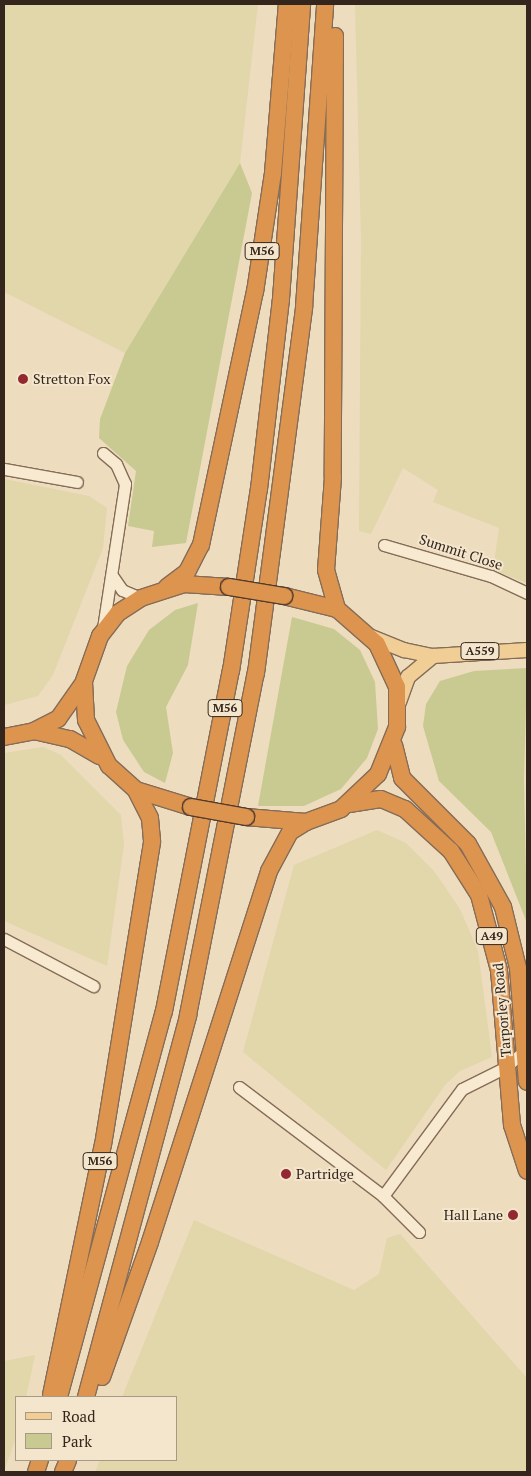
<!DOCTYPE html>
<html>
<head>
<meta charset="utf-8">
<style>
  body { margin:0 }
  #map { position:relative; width:531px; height:1476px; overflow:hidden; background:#eddcbe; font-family:"PT Serif",serif }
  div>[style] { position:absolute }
  .farmland>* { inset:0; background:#e2d6ab }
  .green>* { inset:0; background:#c8ca92 }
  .roads { filter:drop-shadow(1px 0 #856c57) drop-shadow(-1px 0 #856c57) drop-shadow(0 1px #856c57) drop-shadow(0 -1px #856c57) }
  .minor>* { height:11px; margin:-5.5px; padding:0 5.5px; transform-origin:5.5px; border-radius:5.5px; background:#f8ead0 }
  .major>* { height:14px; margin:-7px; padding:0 7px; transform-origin:7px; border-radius:7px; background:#f1ce95 }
  .highway>* { height:16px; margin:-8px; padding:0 8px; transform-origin:8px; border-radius:8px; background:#dd944e }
  .bridges { filter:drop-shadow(1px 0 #523b2c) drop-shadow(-1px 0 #523b2c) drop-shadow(0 1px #523b2c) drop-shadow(0 -1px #523b2c) }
  .highway-bridge>* { height:16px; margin:-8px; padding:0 8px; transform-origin:8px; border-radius:8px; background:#dd944e }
  .dots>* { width:14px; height:14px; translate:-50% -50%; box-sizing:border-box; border:2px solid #f4e6cd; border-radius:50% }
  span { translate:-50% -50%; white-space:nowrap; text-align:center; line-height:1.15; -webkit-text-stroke:4px #f4e6cd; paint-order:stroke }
  .shield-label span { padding:1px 4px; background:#f4e6cd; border:1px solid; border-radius:4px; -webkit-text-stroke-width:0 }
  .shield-label { font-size:12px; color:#34261c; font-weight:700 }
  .poi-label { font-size:14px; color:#34261c }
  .left { translate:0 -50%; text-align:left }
  .right { translate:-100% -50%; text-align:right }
  .street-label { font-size:14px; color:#34261c }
  .frame { position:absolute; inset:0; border:5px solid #34261c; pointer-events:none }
  .legend { position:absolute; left:15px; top:1396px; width:162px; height:65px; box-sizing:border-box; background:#f4e6cd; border:1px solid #a79986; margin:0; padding:6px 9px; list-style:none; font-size:15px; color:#34261c }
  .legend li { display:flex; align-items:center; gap:10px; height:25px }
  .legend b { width:25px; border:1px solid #a79986 }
</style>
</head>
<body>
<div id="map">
  <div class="farmland">
    <i style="clip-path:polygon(4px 4px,258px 4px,240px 163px,125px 353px,4px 292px)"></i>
    <i style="clip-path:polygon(355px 4px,527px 4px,527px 583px,493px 570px,499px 528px,433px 502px,438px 490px,403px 468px,371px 534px,359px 531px,361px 238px)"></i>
    <i style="clip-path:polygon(4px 479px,89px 496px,107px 508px,103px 548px,53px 675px,38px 696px,4px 705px)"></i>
    <i style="clip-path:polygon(43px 747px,61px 755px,121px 815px,124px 845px,107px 966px,4px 921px,4px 753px)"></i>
    <i style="clip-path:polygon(377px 830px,406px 843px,434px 871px,460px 909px,478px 951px,492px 1057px,460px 1071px,445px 1085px,386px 1170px,243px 1052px,294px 865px)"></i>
    <i style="clip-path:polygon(194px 1220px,354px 1290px,379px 1274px,387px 1238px,400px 1234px,527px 1378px,527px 1472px,95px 1472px,100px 1460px,176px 1460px,176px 1397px,122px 1397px)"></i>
    <i style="clip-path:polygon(35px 1355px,26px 1397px,16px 1397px,16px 1437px,4px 1472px,4px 1361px)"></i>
  </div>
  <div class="green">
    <i style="clip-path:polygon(240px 163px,252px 193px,186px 543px,152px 547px,154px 531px,128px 526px,136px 471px,99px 438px,100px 419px,125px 353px)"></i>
    <i style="clip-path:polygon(198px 603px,188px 665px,166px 707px,173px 753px,165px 783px,144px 772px,123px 740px,116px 712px,127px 666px,149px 630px,175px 610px)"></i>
    <i style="clip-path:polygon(292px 617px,334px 629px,360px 650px,375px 682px,378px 729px,367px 758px,341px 789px,304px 806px,258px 806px)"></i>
    <i style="clip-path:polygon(527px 668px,524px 780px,527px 923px,491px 832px,439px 781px,423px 726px,426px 704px,440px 681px,474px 671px)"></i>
  </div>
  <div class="roads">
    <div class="minor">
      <i style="left:4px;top:469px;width:74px;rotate:10.1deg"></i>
      <i style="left:384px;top:545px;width:111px;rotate:16.2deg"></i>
      <i style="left:491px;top:576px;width:40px;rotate:25deg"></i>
      <i style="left:113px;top:577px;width:16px;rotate:55deg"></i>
      <i style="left:122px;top:590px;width:21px;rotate:23deg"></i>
      <i style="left:103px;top:628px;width:146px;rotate:-81.3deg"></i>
      <i style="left:125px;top:484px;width:22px;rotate:-114deg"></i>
      <i style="left:116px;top:464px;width:17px;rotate:-140deg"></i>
      <i style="left:4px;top:939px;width:101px;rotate:27.8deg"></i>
      <i style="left:239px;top:1087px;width:181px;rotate:37.1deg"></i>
      <i style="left:383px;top:1196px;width:51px;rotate:45deg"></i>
      <i style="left:383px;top:1196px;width:133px;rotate:-53.6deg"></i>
      <i style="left:462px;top:1089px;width:49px;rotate:-26.6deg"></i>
      <i style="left:506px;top:1067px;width:25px;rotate:-42deg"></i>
    </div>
    <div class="major">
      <i style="left:369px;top:636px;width:38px;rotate:22deg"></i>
      <i style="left:404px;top:650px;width:30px;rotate:12deg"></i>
      <i style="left:433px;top:656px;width:94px;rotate:-3.7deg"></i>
      <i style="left:399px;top:702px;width:27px;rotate:-70deg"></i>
      <i style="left:408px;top:677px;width:33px;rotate:-40deg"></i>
    </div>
    <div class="highway">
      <i style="left:335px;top:36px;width:441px;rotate:90.3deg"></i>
      <i style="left:333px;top:477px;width:93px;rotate:94.3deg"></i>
      <i style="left:326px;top:570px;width:41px;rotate:74.2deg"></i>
      <i style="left:167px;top:587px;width:25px;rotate:-37deg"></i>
      <i style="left:187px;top:572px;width:30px;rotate:-63deg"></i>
      <i style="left:201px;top:545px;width:259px;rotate:-78deg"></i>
      <i style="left:255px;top:292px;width:120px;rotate:-81.4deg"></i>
      <i style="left:273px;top:173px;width:170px;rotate:-85.3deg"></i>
      <i style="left:34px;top:731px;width:37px;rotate:13deg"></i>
      <i style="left:70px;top:739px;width:34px;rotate:30deg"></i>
      <i style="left:4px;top:737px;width:31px;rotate:-11deg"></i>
      <i style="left:34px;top:731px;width:27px;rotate:-27deg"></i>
      <i style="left:58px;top:719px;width:42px;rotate:-54.8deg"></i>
      <i style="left:394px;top:745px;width:34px;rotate:76deg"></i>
      <i style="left:402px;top:778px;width:93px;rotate:45deg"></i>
      <i style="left:468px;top:844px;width:72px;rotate:60.9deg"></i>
      <i style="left:503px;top:907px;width:63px;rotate:76.2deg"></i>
      <i style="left:518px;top:968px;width:114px;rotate:85.5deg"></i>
      <i style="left:349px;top:804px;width:32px;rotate:-9deg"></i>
      <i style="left:381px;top:799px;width:26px;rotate:23deg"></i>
      <i style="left:405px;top:809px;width:62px;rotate:42.4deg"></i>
      <i style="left:451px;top:851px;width:52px;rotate:57.5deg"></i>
      <i style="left:479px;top:895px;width:78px;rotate:75.1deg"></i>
      <i style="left:499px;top:970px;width:156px;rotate:85.2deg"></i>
      <i style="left:512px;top:1125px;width:48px;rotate:71.9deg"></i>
      <i style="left:191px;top:807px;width:58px;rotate:-162.8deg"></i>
      <i style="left:136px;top:790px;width:36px;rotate:-138deg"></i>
      <i style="left:109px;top:766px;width:51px;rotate:-116.6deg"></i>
      <i style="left:86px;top:720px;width:39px;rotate:-93deg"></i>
      <i style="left:84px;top:681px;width:48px;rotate:-70.4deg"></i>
      <i style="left:100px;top:636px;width:29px;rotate:-52deg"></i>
      <i style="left:118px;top:613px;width:27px;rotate:-33deg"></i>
      <i style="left:141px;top:598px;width:45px;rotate:-18deg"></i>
      <i style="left:184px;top:584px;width:45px;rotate:3.8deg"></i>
      <i style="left:246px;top:817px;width:60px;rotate:4.8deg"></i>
      <i style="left:306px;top:822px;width:37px;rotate:-20deg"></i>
      <i style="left:341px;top:809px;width:51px;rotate:-43.4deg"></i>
      <i style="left:378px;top:774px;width:51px;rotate:-68deg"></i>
      <i style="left:397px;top:727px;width:40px;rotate:-90deg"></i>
      <i style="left:397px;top:687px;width:47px;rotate:-114.9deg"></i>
      <i style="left:377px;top:644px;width:53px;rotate:-138.8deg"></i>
      <i style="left:337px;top:609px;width:55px;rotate:-166.2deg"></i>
      <i style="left:102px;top:1377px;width:143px;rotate:-70.4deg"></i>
      <i style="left:150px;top:1242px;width:390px;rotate:-72.2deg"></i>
      <i style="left:269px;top:871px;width:44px;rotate:-61.7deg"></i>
      <i style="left:290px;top:832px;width:19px;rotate:-32deg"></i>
      <i style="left:51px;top:1395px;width:255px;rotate:-78.3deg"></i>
      <i style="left:103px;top:1145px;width:308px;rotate:-80.8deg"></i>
      <i style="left:152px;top:841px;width:23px;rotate:-95deg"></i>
      <i style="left:150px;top:818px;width:31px;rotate:-117deg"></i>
      <i style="left:59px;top:1397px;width:400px;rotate:-74.8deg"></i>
      <i style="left:164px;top:1011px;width:347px;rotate:-78.9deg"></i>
      <i style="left:231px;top:671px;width:184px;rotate:-81.3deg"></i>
      <i style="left:259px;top:489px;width:191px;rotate:-83.4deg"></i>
      <i style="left:281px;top:299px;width:296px;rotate:-85.9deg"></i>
      <i style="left:86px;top:1397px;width:395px;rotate:-75deg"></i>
      <i style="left:188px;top:1015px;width:349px;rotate:-78.8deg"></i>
      <i style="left:256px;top:673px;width:369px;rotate:-82.5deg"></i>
      <i style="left:304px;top:307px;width:304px;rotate:-86deg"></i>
      <i style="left:36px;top:1472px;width:13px;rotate:-72deg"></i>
      <i style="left:63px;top:1472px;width:13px;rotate:-67deg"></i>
    </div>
  </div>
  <div class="bridges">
    <div class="highway-bridge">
      <i style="left:229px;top:587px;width:56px;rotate:9.3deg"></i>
      <i style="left:191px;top:807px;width:56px;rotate:10.3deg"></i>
    </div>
  </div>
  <div class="dots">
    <i style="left:23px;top:379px;background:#932830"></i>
    <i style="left:286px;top:1174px;background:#932830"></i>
    <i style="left:513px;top:1215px;background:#932830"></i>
  </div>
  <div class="shield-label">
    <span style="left:262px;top:251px">M56</span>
    <span style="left:480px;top:651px">A559</span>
    <span style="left:225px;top:708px">M56</span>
    <span style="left:492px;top:936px">A49</span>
    <span style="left:100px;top:1161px">M56</span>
  </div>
  <div class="poi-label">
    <span class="left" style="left:33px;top:379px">Stretton Fox</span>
    <span class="left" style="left:296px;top:1174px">Partridge</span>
    <span class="right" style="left:503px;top:1215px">Hall Lane</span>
  </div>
  <div class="street-label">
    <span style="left:461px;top:552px;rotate:18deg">Summit Close</span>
    <span style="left:502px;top:1010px;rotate:-95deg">Tarporley Road</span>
  </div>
  <div class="frame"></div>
  <ul class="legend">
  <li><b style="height:6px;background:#f1ce95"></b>Road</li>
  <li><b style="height:14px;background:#c8ca92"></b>Park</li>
  </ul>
</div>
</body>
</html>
